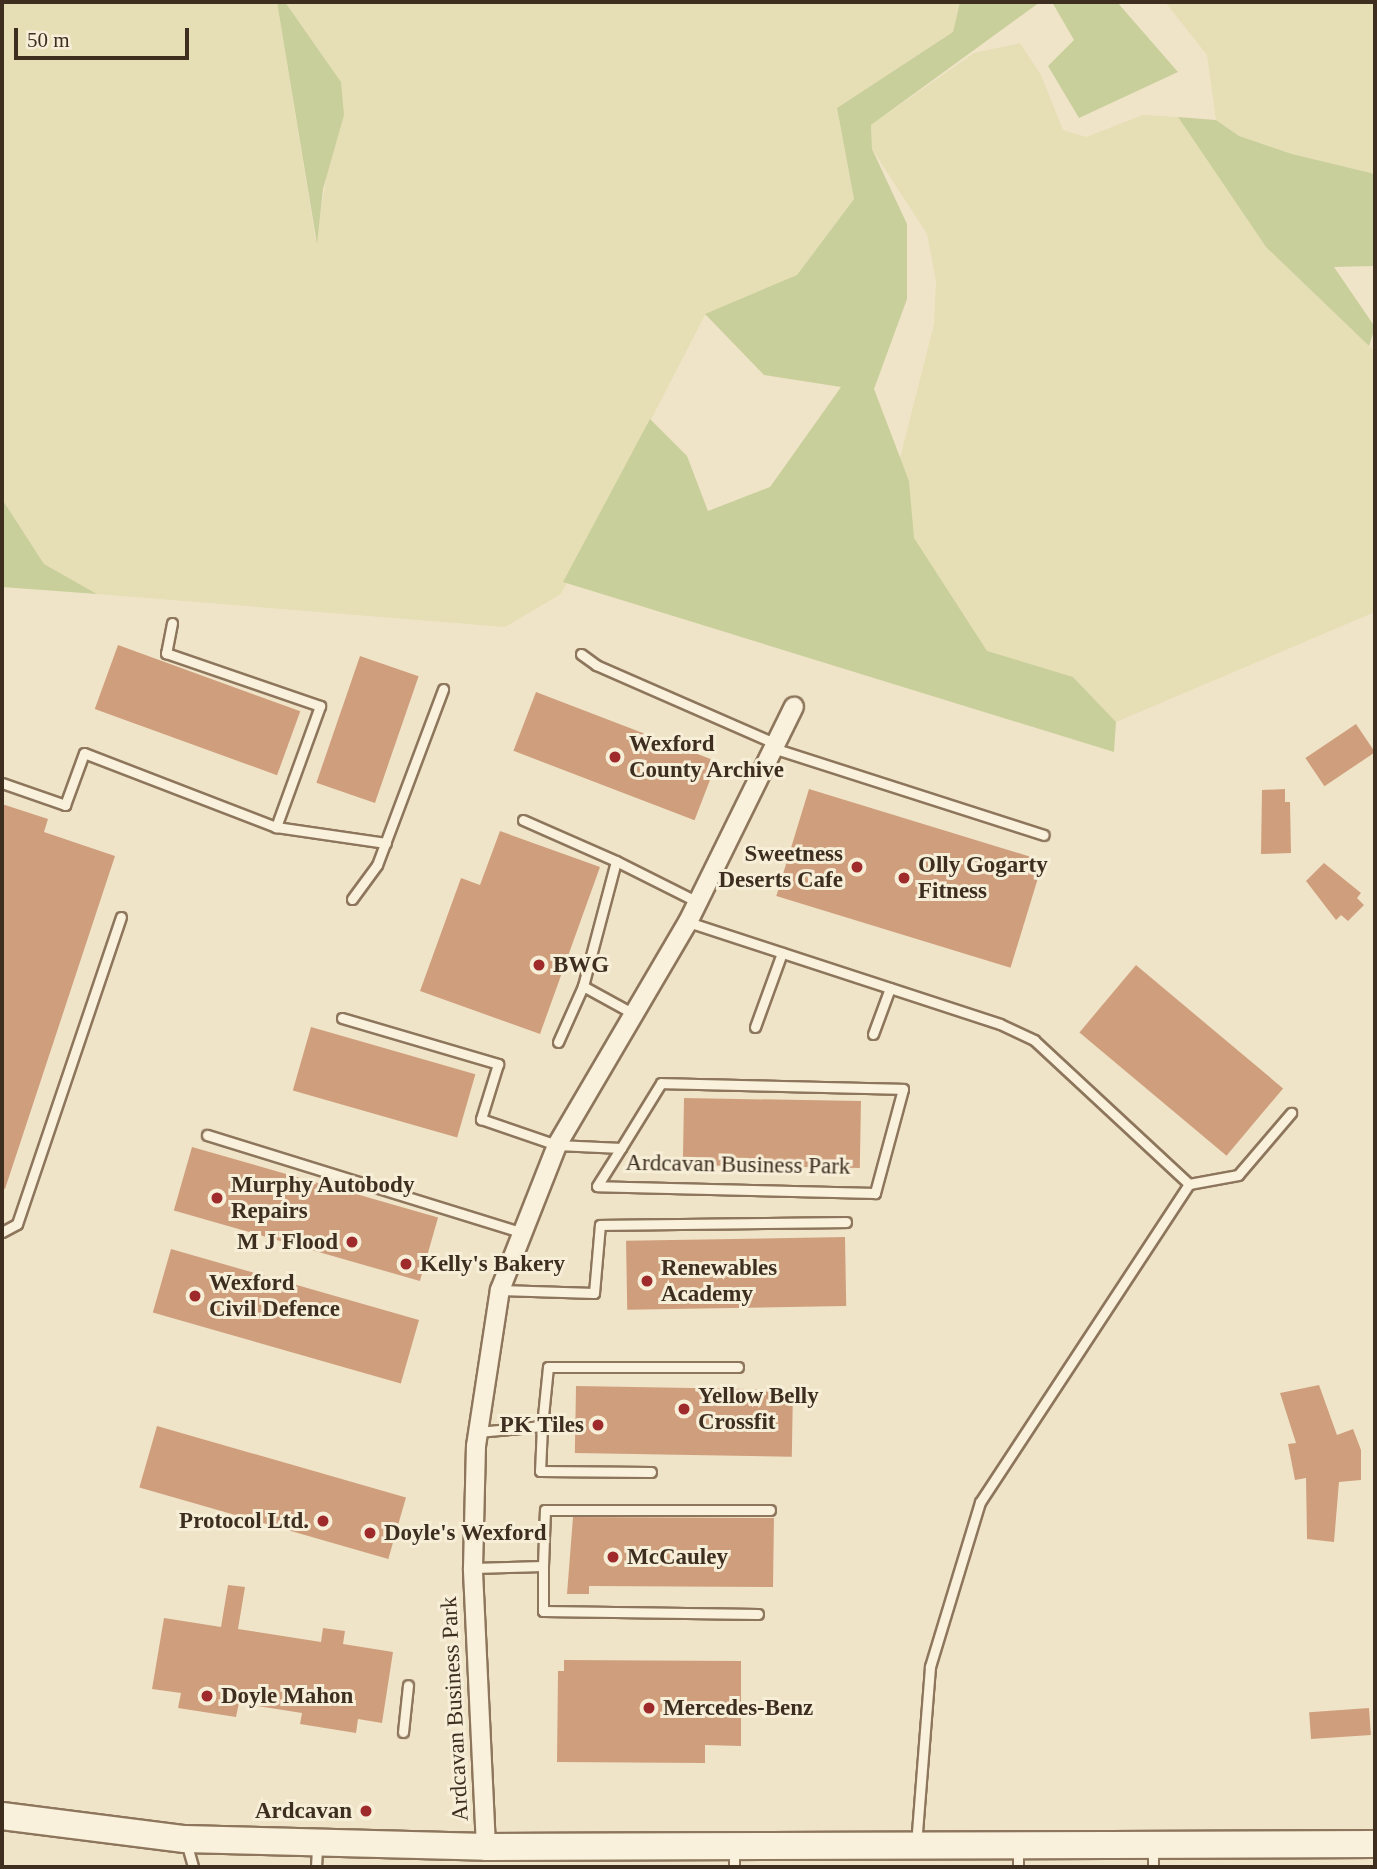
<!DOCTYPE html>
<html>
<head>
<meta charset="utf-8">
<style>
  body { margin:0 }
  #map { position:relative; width:1377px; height:1869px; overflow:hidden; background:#f0e4c8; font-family:"Times New Roman",serif }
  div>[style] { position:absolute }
  .farmland>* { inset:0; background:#e6deb5 }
  .green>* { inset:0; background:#c9cf9b }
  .building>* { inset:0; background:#cf9f7d; transform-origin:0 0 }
  .roads { filter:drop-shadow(2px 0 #8d765c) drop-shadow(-2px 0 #8d765c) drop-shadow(0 2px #8d765c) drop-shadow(0 -2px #8d765c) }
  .lane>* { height:9px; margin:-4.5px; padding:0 4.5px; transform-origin:4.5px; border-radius:4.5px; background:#faf1dc }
  .street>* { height:18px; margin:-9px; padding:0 9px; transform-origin:9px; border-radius:9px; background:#faf1dc }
  .secondary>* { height:26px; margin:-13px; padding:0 13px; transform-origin:13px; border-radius:13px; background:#faf1dc }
  .dots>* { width:19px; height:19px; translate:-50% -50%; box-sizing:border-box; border:4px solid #f7eed8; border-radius:50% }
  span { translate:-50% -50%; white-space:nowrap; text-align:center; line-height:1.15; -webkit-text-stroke:6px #f7eed8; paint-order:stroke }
  .poi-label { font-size:23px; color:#3d2e20; font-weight:700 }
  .left { translate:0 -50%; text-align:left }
  .right { translate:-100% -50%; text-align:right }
  .street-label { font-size:23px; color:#3d2e20 }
  .frame { position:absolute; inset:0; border:4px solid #3d2e20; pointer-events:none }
  .scale { position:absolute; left:14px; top:28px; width:175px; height:32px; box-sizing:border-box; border:4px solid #3d2e20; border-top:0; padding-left:9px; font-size:21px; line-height:24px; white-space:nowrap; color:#3d2e20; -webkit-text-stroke:5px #f7eed8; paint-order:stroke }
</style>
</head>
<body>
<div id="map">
  <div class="farmland">
    <i style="clip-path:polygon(2px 2px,277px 2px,316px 242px,341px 82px,285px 2px,960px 2px,953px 32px,837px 108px,854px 199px,797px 275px,705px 315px,561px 594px,505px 627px,97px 594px,44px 564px,2px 499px)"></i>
    <i style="clip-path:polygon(1165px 2px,1375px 2px,1375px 174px,1292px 154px,1239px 136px,1216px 120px,1207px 55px)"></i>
    <i style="clip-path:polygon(1020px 43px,1041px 75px,1063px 130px,1086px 137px,1143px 115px,1178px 117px,1266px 247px,1375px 352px,1375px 612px,1116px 722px,1073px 677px,987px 652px,913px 538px,909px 481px,900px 458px,934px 324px,936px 281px,927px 234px,872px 149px,871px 125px,974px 53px)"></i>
  </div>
  <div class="green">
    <i style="clip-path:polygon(277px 2px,285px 2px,341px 82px,344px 115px,323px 189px,317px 244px)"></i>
    <i style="clip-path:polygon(960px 2px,1040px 2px,871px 125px,872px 149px,907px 224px,907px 299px,874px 389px,909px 481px,914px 538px,987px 651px,1073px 677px,1116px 722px,1114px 752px,563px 582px,650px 419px,687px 456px,708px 511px,770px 487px,841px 387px,764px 375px,705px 314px,797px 275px,854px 199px,837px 108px,953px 32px)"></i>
    <i style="clip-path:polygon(1052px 2px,1117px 2px,1178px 72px,1079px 118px,1048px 66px,1074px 40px)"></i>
    <i style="clip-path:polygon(1178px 117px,1216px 120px,1239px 136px,1292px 154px,1375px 174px,1375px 266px,1334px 267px,1375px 327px,1369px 346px,1266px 247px)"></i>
    <i style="clip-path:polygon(2px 499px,44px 564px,97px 594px,2px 587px)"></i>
  </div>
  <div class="building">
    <i style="left:118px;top:645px;width:194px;height:68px;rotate:20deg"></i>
    <i style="left:360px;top:656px;width:62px;height:134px;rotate:19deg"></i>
    <i style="left:536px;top:692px;width:194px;height:63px;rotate:21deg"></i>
    <i style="left:1356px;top:724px;width:34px;height:61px;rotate:56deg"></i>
    <i style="left:809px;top:789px;width:245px;height:112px;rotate:17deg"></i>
    <i style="clip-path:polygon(1285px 789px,1285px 802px,1290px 802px,1291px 853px,1261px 854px,1262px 790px)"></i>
    <i style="clip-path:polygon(2px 804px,48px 819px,44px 832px,115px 856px,5px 1189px,2px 1188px)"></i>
    <i style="clip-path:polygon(500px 831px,600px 867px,540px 1034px,420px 991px,461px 878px,480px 885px)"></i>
    <i style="clip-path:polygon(1324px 863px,1361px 893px,1357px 898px,1364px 905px,1348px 921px,1341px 915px,1336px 920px,1306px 881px)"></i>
    <i style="left:1136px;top:965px;width:192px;height:88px;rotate:40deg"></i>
    <i style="left:311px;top:1027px;width:171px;height:66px;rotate:16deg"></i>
    <i style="left:684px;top:1098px;width:177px;height:67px;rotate:1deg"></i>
    <i style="left:192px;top:1147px;width:256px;height:66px;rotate:16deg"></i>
    <i style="left:845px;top:1237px;width:69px;height:219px;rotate:89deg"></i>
    <i style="left:171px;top:1249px;width:258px;height:66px;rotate:16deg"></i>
    <i style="clip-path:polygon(1319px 1385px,1337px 1435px,1353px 1429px,1361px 1450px,1361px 1480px,1339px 1482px,1334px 1542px,1307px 1539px,1306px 1478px,1295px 1480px,1288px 1444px,1296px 1443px,1280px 1393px)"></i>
    <i style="left:576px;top:1386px;width:217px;height:67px;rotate:1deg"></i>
    <i style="left:157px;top:1426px;width:259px;height:64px;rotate:16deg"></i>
    <i style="clip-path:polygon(573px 1517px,774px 1518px,773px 1587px,589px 1586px,589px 1594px,567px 1594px)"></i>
    <i style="clip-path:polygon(228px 1585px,245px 1587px,238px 1629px,321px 1642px,323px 1628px,345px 1631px,343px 1644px,393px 1652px,382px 1723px,358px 1719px,356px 1733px,300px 1724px,302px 1713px,239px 1703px,236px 1717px,178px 1708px,181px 1693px,152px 1689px,164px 1618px,221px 1627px)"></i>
    <i style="clip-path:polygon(564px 1660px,741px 1661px,741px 1746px,705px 1745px,705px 1763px,557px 1762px,558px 1671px,564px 1671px)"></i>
    <i style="left:1369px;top:1708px;width:27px;height:60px;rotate:86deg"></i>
  </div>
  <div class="roads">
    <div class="lane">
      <i style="left:172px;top:623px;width:31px;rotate:101deg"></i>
      <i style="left:166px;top:653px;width:163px;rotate:19deg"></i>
      <i style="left:320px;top:706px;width:129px;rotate:110deg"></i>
      <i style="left:581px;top:654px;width:19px;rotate:36deg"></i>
      <i style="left:596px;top:665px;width:188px;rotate:23.6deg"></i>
      <i style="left:768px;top:740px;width:12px;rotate:48deg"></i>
      <i style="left:776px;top:749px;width:281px;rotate:17.8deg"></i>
      <i style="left:2px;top:783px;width:67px;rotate:19.2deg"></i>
      <i style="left:65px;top:805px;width:55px;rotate:-69.9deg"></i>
      <i style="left:84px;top:753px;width:206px;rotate:21.1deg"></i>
      <i style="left:276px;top:827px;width:111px;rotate:8.3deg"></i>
      <i style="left:523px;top:820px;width:102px;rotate:23.8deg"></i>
      <i style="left:352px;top:899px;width:42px;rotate:-53.7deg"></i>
      <i style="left:377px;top:865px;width:188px;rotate:-69.4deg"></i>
      <i style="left:688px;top:922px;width:328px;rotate:18.1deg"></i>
      <i style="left:1000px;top:1024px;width:38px;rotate:25deg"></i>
      <i style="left:1034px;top:1040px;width:212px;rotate:42.9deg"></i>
      <i style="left:1189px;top:1184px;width:381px;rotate:123.3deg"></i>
      <i style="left:980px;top:1502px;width:172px;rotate:106.9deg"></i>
      <i style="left:930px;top:1667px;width:177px;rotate:94.5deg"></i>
      <i style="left:583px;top:986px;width:58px;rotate:28.8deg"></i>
      <i style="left:342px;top:1018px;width:163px;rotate:16.4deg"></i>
      <i style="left:498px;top:1064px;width:58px;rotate:107.2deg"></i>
      <i style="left:481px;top:1119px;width:80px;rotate:18.9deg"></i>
      <i style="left:557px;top:1145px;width:64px;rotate:2.7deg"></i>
      <i style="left:621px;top:1148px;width:76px;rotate:-58.4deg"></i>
      <i style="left:661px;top:1083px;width:242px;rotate:1.4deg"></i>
      <i style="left:903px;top:1089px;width:108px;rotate:105.1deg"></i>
      <i style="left:875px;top:1193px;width:278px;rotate:-178.6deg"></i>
      <i style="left:597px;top:1186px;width:45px;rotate:-57.7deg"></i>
      <i style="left:755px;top:1027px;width:79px;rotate:-70deg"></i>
      <i style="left:873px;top:1034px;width:49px;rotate:-69.7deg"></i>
      <i style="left:558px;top:1042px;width:61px;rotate:-65.9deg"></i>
      <i style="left:583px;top:986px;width:129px;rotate:-75.2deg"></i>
      <i style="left:616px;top:861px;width:92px;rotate:26.6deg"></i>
      <i style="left:207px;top:1135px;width:331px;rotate:17.2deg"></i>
      <i style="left:1189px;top:1184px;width:50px;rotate:-10.4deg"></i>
      <i style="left:1238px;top:1175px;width:82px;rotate:-49.5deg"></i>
      <i style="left:2px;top:1232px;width:17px;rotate:-28deg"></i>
      <i style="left:17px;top:1224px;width:324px;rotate:-71.3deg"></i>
      <i style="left:500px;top:1290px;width:94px;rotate:1.8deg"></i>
      <i style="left:594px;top:1293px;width:68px;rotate:-85deg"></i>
      <i style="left:600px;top:1225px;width:246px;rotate:-0.7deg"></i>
      <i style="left:542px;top:1426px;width:45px;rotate:92.5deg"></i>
      <i style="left:540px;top:1471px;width:111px;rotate:0.5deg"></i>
      <i style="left:478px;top:1432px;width:64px;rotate:-5.4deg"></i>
      <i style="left:542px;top:1426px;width:59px;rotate:-84.2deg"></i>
      <i style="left:548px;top:1367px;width:190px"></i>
      <i style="left:543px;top:1566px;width:45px;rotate:90deg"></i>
      <i style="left:543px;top:1611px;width:215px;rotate:0.8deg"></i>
      <i style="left:473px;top:1568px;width:70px;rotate:-1.6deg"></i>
      <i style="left:543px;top:1566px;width:56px;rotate:-88deg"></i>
      <i style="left:545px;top:1510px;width:225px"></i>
      <i style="left:403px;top:1732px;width:47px;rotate:-83.9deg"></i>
      <i style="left:186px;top:1842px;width:26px;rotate:74deg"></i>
      <i style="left:1018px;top:1847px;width:20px;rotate:90deg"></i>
      <i style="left:1153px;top:1848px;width:19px;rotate:90deg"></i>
      <i style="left:316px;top:1867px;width:22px;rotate:-87deg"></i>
      <i style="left:734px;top:1867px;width:19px;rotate:-90deg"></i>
    </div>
    <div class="street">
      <i style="left:486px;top:1847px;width:279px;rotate:-92.7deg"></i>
      <i style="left:473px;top:1568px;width:122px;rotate:-88.6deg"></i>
      <i style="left:476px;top:1446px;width:158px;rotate:-81.3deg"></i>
      <i style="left:500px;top:1290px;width:156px;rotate:-68.5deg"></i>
      <i style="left:557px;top:1145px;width:259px;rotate:-59.6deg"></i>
      <i style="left:688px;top:922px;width:240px;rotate:-63.8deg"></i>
    </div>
    <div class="secondary">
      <i style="left:2px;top:1816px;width:184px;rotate:7.2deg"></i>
      <i style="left:185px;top:1839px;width:301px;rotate:1.5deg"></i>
      <i style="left:486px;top:1847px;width:889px;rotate:-0.19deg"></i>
    </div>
  </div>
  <div class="dots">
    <i style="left:615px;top:757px;background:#9e2a2b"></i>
    <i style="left:857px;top:867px;background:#9e2a2b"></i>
    <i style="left:904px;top:878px;background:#9e2a2b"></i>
    <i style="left:539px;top:965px;background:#9e2a2b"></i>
    <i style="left:217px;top:1198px;background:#9e2a2b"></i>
    <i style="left:352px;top:1242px;background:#9e2a2b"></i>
    <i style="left:406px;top:1264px;background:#9e2a2b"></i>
    <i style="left:647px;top:1281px;background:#9e2a2b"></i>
    <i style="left:195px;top:1296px;background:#9e2a2b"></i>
    <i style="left:684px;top:1409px;background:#9e2a2b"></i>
    <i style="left:598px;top:1425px;background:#9e2a2b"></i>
    <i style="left:323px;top:1521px;background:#9e2a2b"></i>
    <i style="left:370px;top:1533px;background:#9e2a2b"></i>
    <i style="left:613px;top:1557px;background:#9e2a2b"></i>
    <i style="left:207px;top:1696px;background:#9e2a2b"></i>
    <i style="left:649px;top:1708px;background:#9e2a2b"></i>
    <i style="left:366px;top:1811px;background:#9e2a2b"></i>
  </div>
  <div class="poi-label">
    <span class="left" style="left:629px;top:757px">Wexford<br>County Archive</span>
    <span class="right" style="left:843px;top:867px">Sweetness<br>Deserts Cafe</span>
    <span class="left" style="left:918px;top:878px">Olly Gogarty<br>Fitness</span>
    <span class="left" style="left:553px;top:965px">BWG</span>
    <span class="left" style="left:231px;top:1198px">Murphy Autobody<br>Repairs</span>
    <span class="right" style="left:338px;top:1242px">M J Flood</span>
    <span class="left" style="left:420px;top:1264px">Kelly's Bakery</span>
    <span class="left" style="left:661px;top:1281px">Renewables<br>Academy</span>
    <span class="left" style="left:209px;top:1296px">Wexford<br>Civil Defence</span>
    <span class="left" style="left:698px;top:1409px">Yellow Belly<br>Crossfit</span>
    <span class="right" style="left:584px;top:1425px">PK Tiles</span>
    <span class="right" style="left:309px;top:1521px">Protocol Ltd.</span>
    <span class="left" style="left:384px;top:1533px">Doyle's Wexford</span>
    <span class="left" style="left:627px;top:1557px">McCauley</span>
    <span class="left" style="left:221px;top:1696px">Doyle Mahon</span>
    <span class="left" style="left:663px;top:1708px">Mercedes-Benz</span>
    <span class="right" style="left:352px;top:1811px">Ardcavan</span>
  </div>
  <div class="street-label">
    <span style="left:738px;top:1165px;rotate:1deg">Ardcavan Business Park</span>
    <span style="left:455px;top:1709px;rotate:-93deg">Ardcavan Business Park</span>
  </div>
  <div class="frame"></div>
  <div class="scale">50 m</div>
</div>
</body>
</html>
